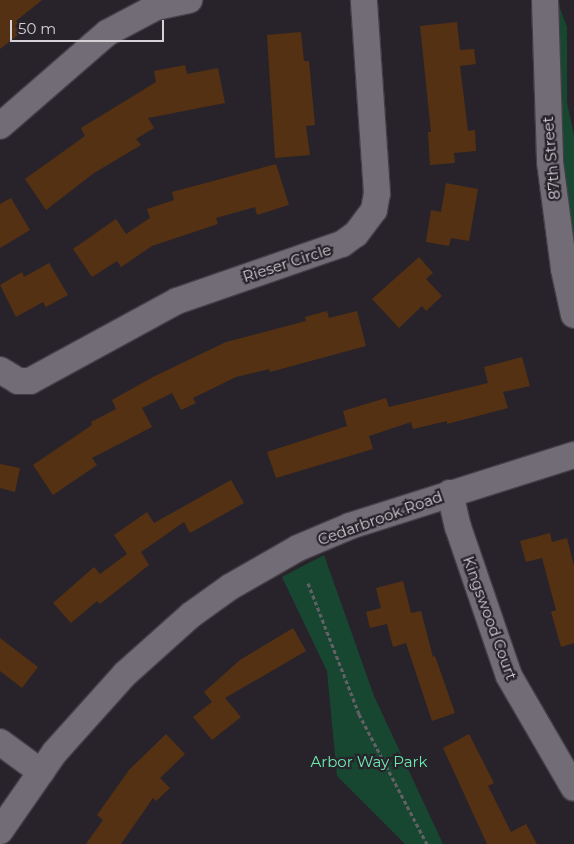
<!DOCTYPE html>
<html>
<head>
<meta charset="utf-8">
<style>
  body { margin:0 }
  #map { position:relative; width:574px; height:844px; overflow:hidden; background:#28232b; font-family:Montserrat,sans-serif }
  div>[style] { position:absolute }
  .green>* { inset:0; background:#184731 }
  .building>* { inset:0; background:#543112 }
  .path>* { height:3px; margin-top:-1.5px; transform-origin:0; background:repeating-linear-gradient(90deg,#646067 0 4px,transparent 0 6.5px) }
  .roads { filter:drop-shadow(1px 0 #443f47) drop-shadow(-1px 0 #443f47) drop-shadow(0 1px #443f47) drop-shadow(0 -1px #443f47) }
  .minor>* { height:26px; margin:-13px; padding:0 13px; transform-origin:13px; border-radius:13px; background:#726c76 }
  span { translate:-50% -50%; white-space:nowrap; text-align:center; line-height:1.15; -webkit-text-stroke:4.5px #28232b; paint-order:stroke }
  .street-label { font-size:15px; color:#d5d1d7 }
  .park-label { font-size:15px; color:#6ceaae }
  .scale { position:absolute; left:10px; top:20px; width:154px; height:22px; box-sizing:border-box; border:2px solid #d5d1d7; border-top:0; padding-left:6px; font-size:15px; line-height:18px; white-space:nowrap; color:#d5d1d7; -webkit-text-stroke:4px #28232b; paint-order:stroke }
</style>
</head>
<body>
<div id="map">
  <div class="green">
    <i style="clip-path:polygon(559px 6px,567px 27px,567px 103px,574px 135px,574px 242px,563px 163px)"></i>
    <i style="clip-path:polygon(324px 555px,374px 696px,443px 844px,405px 844px,337px 776px,327px 671px,282px 577px)"></i>
  </div>
  <div class="building">
    <i style="clip-path:polygon(0 0,42px 0,16px 21px,23px 31px,0 49px)"></i>
    <i style="clip-path:polygon(457px 22px,460px 50px,474px 49px,476px 64px,460px 66px,468px 131px,475px 130px,476px 151px,454px 153px,455px 163px,430px 165px,428px 132px,431px 132px,420px 26px)"></i>
    <i style="clip-path:polygon(301px 32px,304px 61px,309px 61px,315px 125px,306px 126px,310px 155px,275px 158px,267px 35px)"></i>
    <i style="clip-path:polygon(185px 65px,187px 74px,218px 68px,225px 103px,148px 118px,154px 128px,136px 139px,141px 145px,94px 173px,46px 210px,25px 179px,85px 136px,81px 128px,156px 82px,154px 71px)"></i>
    <i style="clip-path:polygon(276px 164px,289px 205px,257px 215px,255px 207px,216px 218px,218px 224px,152px 246px,121px 267px,117px 261px,92px 277px,73px 249px,116px 219px,126px 234px,150px 218px,147px 209px,174px 200px,172px 192px)"></i>
    <i style="clip-path:polygon(446px 183px,478px 189px,469px 241px,451px 238px,449px 246px,426px 242px,431px 210px,441px 212px)"></i>
    <i style="clip-path:polygon(11px 198px,30px 230px,0 248px,0 204px)"></i>
    <i style="clip-path:polygon(419px 257px,433px 273px,426px 279px,442px 296px,426px 311px,422px 306px,399px 328px,372px 299px)"></i>
    <i style="clip-path:polygon(49px 263px,68px 295px,46px 307px,43px 302px,16px 317px,0 285px,22px 272px,24px 277px)"></i>
    <i style="clip-path:polygon(327px 311px,329px 318px,357px 311px,366px 346px,270px 372px,269px 369px,236px 377px,193px 398px,196px 403px,181px 410px,172px 393px,142px 408px,152px 427px,92px 458px,97px 465px,53px 495px,33px 465px,92px 425px,91px 422px,116px 409px,112px 400px,153px 377px,226px 342px,306px 321px,305px 317px)"></i>
    <i style="clip-path:polygon(522px 357px,530px 386px,503px 392px,508px 408px,447px 424px,447px 421px,413px 429px,411px 422px,369px 436px,373px 449px,276px 478px,267px 452px,347px 426px,343px 411px,386px 398px,389px 407px,488px 383px,484px 367px)"></i>
    <i style="clip-path:polygon(0 464px,20px 468px,15px 492px,0 488px)"></i>
    <i style="clip-path:polygon(231px 480px,244px 503px,190px 533px,184px 522px,141px 552px,149px 565px,100px 604px,97px 601px,71px 623px,53px 603px,94px 567px,100px 574px,127px 554px,114px 535px,147px 512px,154px 523px)"></i>
    <i style="clip-path:polygon(550px 533px,552px 542px,567px 538px,574px 566px,574px 643px,561px 647px,551px 612px,556px 610px,542px 558px,526px 562px,520px 541px)"></i>
    <i style="clip-path:polygon(403px 581px,411px 613px,421px 611px,433px 657px,435px 656px,455px 713px,432px 721px,406px 643px,393px 647px,387px 624px,370px 628px,366px 612px,381px 608px,376px 588px)"></i>
    <i style="clip-path:polygon(293px 628px,306px 651px,225px 698px,241px 717px,212px 740px,193px 717px,212px 702px,204px 692px,240px 660px)"></i>
    <i style="clip-path:polygon(0 638px,38px 667px,22px 688px,0 671px)"></i>
    <i style="clip-path:polygon(166px 734px,185px 754px,160px 778px,170px 788px,156px 801px,153px 798px,121px 844px,86px 844px,103px 820px,97px 815px,129px 770px)"></i>
    <i style="clip-path:polygon(469px 734px,494px 783px,488px 786px,511px 832px,526px 824px,537px 844px,487px 844px,443px 748px)"></i>
  </div>
  <div class="path">
    <i style="left:308px;top:583px;width:141px;rotate:68.7deg"></i>
    <i style="left:359px;top:714px;width:147px;rotate:62.4deg"></i>
  </div>
  <div class="roads">
    <div class="minor">
      <i style="left:545px;top:0;width:162px;rotate:88.2deg"></i>
      <i style="left:550px;top:162px;width:108px;rotate:82.5deg"></i>
      <i style="left:564px;top:269px;width:47px;rotate:77.7deg"></i>
      <i style="left:0;top:126px;width:142px;rotate:-41deg"></i>
      <i style="left:107px;top:33px;width:55px;rotate:-28deg"></i>
      <i style="left:156px;top:7px;width:34px;rotate:-12deg"></i>
      <i style="left:0;top:370px;width:21px;rotate:31deg"></i>
      <i style="left:18px;top:381px;width:12px"></i>
      <i style="left:30px;top:381px;width:167px;rotate:-28.6deg"></i>
      <i style="left:177px;top:301px;width:175px;rotate:-19.1deg"></i>
      <i style="left:342px;top:244px;width:17px;rotate:-36deg"></i>
      <i style="left:356px;top:234px;width:30px;rotate:-53deg"></i>
      <i style="left:374px;top:210px;width:17px;rotate:-80deg"></i>
      <i style="left:377px;top:193px;width:193px;rotate:-93.9deg"></i>
      <i style="left:450px;top:493px;width:35px;rotate:77deg"></i>
      <i style="left:458px;top:527px;width:157px;rotate:71.1deg"></i>
      <i style="left:509px;top:676px;width:129px;rotate:59.9deg"></i>
      <i style="left:0;top:742px;width:51px;rotate:36.2deg"></i>
      <i style="left:0;top:831px;width:96px;rotate:-55.2deg"></i>
      <i style="left:55px;top:752px;width:105px;rotate:-48.1deg"></i>
      <i style="left:125px;top:674px;width:89px;rotate:-41.8deg"></i>
      <i style="left:191px;top:615px;width:48px;rotate:-35.7deg"></i>
      <i style="left:230px;top:587px;width:78px;rotate:-29.8deg"></i>
      <i style="left:298px;top:548px;width:56px;rotate:-22.9deg"></i>
      <i style="left:350px;top:526px;width:235px;rotate:-17.6deg"></i>
    </div>
  </div>
  <div class="street-label">
    <span style="left:551px;top:158px;rotate:-95deg">87th Street</span>
    <span style="left:287px;top:263px;rotate:-18deg">Rieser Circle</span>
    <span style="left:380px;top:518px;rotate:-20deg">Cedarbrook Road</span>
    <span style="left:490px;top:618px;rotate:70deg">Kingswood Court</span>
  </div>
  <div class="park-label">
    <span style="left:369px;top:762px">Arbor Way Park</span>
  </div>
  <div class="scale">50 m</div>
</div>
</body>
</html>
